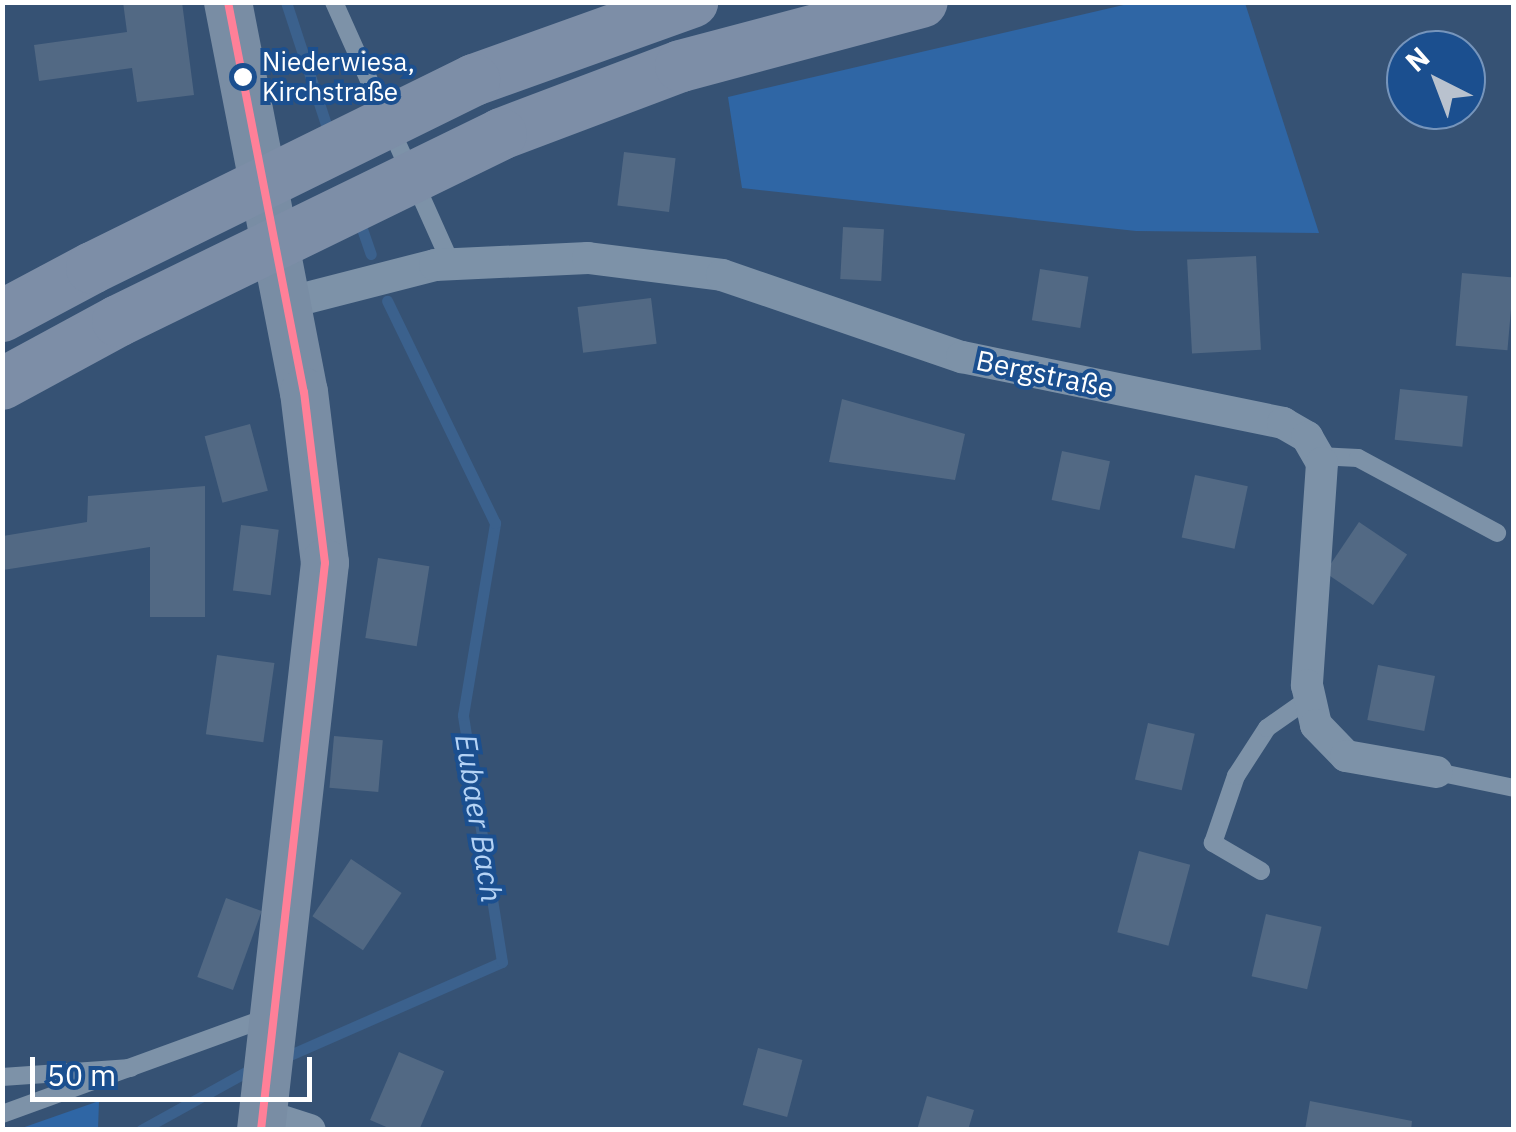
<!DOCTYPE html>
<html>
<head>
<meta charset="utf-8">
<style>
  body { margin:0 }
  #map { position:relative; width:1516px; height:1132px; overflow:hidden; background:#365274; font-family:"IBM Plex Sans",sans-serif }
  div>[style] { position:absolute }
  .green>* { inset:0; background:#2f66a5 }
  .stream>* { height:11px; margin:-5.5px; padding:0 5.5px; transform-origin:5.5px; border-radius:5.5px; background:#3b618d }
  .building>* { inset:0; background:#526984; transform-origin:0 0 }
  .lane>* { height:18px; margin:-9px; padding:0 9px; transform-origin:9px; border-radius:9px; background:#7d92a8 }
  .street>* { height:32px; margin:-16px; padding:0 16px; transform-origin:16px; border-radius:16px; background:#7d92a8 }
  .secondary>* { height:48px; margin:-24px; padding:0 24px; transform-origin:24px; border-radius:24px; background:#798da4 }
  .primary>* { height:52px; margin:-26px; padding:0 26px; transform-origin:26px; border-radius:26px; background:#7d8ea7 }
  .primary-bridge>* { height:52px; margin:-26px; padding:0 26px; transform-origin:26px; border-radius:26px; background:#7d8ea7 }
  .bus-1>* { height:8px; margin:-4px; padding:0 4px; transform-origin:4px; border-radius:4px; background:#ff8098 }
  .dots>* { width:28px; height:28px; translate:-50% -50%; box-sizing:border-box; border:5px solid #1b4f8f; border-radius:50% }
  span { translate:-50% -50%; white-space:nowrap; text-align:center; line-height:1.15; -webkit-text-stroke:8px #1b4f8f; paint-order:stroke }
  .bus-label { font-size:26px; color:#fff }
  .left { translate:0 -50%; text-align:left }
  .street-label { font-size:28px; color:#fff }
  .water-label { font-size:30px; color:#b5d3f5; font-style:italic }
  .frame { position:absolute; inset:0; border:5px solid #fff; pointer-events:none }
  .north { position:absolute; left:1386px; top:30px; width:100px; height:100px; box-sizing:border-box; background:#1b4f8f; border:2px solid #7695bc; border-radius:50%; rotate:318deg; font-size:28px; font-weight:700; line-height:40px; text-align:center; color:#fff }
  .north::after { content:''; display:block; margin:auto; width:35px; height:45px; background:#b9c2ce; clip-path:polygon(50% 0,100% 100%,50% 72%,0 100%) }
  .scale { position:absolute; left:30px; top:1057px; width:282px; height:45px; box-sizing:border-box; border:5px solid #fff; border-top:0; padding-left:12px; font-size:30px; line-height:35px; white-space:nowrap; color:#fff; -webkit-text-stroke:8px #1b4f8f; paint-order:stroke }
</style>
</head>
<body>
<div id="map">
  <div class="green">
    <i style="clip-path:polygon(1132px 3px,1245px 3px,1319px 233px,1136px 231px,742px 188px,728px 97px)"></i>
    <i style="clip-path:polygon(99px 1101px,98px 1129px,19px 1129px)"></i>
  </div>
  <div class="stream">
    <i style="left:286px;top:2px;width:142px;rotate:71.9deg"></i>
    <i style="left:359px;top:220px;width:36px;rotate:71deg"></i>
    <i style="left:283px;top:1058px;width:239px;rotate:-23.7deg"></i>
    <i style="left:502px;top:962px;width:250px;rotate:-99deg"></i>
    <i style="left:463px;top:715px;width:195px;rotate:-80.5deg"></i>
    <i style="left:495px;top:523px;width:247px;rotate:-115.9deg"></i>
    <i style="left:141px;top:1130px;width:130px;rotate:-28.9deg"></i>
  </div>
  <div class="building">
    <i style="clip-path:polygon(123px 2px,182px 2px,194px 95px,137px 102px,132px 68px,39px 81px,34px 45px,127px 32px)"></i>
    <i style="left:624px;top:152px;width:52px;height:54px;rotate:7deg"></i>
    <i style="left:843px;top:227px;width:41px;height:52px;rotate:3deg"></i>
    <i style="left:1256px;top:256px;width:94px;height:69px;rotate:87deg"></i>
    <i style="left:1040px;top:269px;width:49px;height:52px;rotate:9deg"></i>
    <i style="left:1462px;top:273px;width:52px;height:73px;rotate:5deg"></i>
    <i style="left:651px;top:298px;width:46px;height:74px;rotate:83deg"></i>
    <i style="left:1400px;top:389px;width:68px;height:51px;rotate:6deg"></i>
    <i style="clip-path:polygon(842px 399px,965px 434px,955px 480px,829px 462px)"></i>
    <i style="left:250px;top:424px;width:69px;height:47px;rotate:75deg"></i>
    <i style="left:1062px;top:451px;width:49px;height:50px;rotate:12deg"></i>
    <i style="left:1195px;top:475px;width:54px;height:64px;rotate:12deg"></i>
    <i style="clip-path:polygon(205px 486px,205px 617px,150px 617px,150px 547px,3px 570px,3px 536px,87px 522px,88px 496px)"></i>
    <i style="left:1359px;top:522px;width:58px;height:61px;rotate:34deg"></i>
    <i style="left:241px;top:525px;width:38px;height:66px;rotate:7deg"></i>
    <i style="left:378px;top:558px;width:52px;height:81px;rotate:9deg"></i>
    <i style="left:217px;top:655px;width:58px;height:80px;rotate:8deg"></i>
    <i style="left:1378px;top:665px;width:58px;height:56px;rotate:11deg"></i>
    <i style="left:1148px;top:723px;width:48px;height:58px;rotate:13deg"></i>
    <i style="left:334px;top:736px;width:49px;height:52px;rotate:5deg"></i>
    <i style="left:1139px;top:851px;width:53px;height:84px;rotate:15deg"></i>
    <i style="left:351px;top:859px;width:61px;height:69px;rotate:34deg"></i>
    <i style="left:226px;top:898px;width:38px;height:84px;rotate:20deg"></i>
    <i style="left:1266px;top:914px;width:57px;height:64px;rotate:13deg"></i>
    <i style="left:758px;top:1048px;width:46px;height:59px;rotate:15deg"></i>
    <i style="left:399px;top:1052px;width:49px;height:74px;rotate:23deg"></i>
    <i style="clip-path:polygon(927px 1096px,974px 1110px,968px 1130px,917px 1130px)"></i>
    <i style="clip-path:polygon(1310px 1101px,1412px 1121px,1411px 1130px,1305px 1130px)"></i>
  </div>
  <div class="lane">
    <i style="left:334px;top:2px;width:287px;rotate:65.9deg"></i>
    <i style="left:1318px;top:456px;width:40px;rotate:2.9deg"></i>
    <i style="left:1358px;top:458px;width:158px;rotate:28.3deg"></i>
    <i style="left:1437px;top:772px;width:79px;rotate:11.7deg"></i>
    <i style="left:1261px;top:871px;width:56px;rotate:-149.7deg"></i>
    <i style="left:1213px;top:843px;width:71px;rotate:-71.1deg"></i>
    <i style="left:1236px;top:776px;width:57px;rotate:-57.1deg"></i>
    <i style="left:1267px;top:728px;width:49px;rotate:-35deg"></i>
    <i style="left:2px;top:1077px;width:129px;rotate:-4deg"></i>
    <i style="left:2px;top:1114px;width:284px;rotate:-20deg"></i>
  </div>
  <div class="street">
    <i style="left:287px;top:303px;width:153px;rotate:-14.4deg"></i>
    <i style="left:435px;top:265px;width:153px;rotate:-2.6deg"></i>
    <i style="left:588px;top:258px;width:135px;rotate:7.2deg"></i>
    <i style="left:722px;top:275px;width:254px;rotate:18.9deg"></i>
    <i style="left:962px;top:357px;width:328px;rotate:11.6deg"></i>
    <i style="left:1283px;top:423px;width:28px;rotate:30deg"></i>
    <i style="left:1307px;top:437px;width:30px;rotate:60deg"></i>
    <i style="left:1322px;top:463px;width:223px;rotate:93.9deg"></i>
    <i style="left:1307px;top:685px;width:41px;rotate:77.3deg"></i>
    <i style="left:1316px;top:725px;width:43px;rotate:45.9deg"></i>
    <i style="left:1346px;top:756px;width:92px;rotate:10deg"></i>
    <i style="left:263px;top:1115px;width:49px;rotate:17.7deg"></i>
  </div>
  <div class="secondary">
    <i style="left:228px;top:2px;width:397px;rotate:79deg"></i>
    <i style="left:304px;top:392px;width:172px;rotate:83deg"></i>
    <i style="left:325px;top:563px;width:571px;rotate:96.44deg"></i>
  </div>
  <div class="primary">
    <i style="left:474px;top:80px;width:232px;rotate:-19.7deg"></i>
    <i style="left:501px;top:134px;width:192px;rotate:-20.7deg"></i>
    <i style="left:681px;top:66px;width:249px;rotate:-14.9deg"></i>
    <i style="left:2px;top:316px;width:102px;rotate:-28.1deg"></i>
    <i style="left:2px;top:384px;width:132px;rotate:-28.5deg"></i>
  </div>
  <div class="primary-bridge">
    <i style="left:92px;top:268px;width:426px;rotate:-26.2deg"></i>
    <i style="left:118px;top:321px;width:426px;rotate:-26deg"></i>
  </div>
  <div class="bus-1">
    <i style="left:228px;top:2px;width:397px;rotate:79deg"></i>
    <i style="left:304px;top:392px;width:172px;rotate:83deg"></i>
    <i style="left:325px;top:563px;width:571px;rotate:96.44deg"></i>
  </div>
  <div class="dots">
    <i style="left:243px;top:77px;background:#fff"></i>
  </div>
  <div class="bus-label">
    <span class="left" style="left:262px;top:77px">Niederwiesa,<br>Kirchstraße</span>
  </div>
  <div class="street-label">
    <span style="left:1045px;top:374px;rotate:12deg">Bergstraße</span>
  </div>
  <div class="water-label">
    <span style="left:479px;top:818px;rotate:81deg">Eubaer Bach</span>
  </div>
  <div class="frame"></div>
  <div class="north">N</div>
  <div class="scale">50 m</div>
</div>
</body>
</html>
